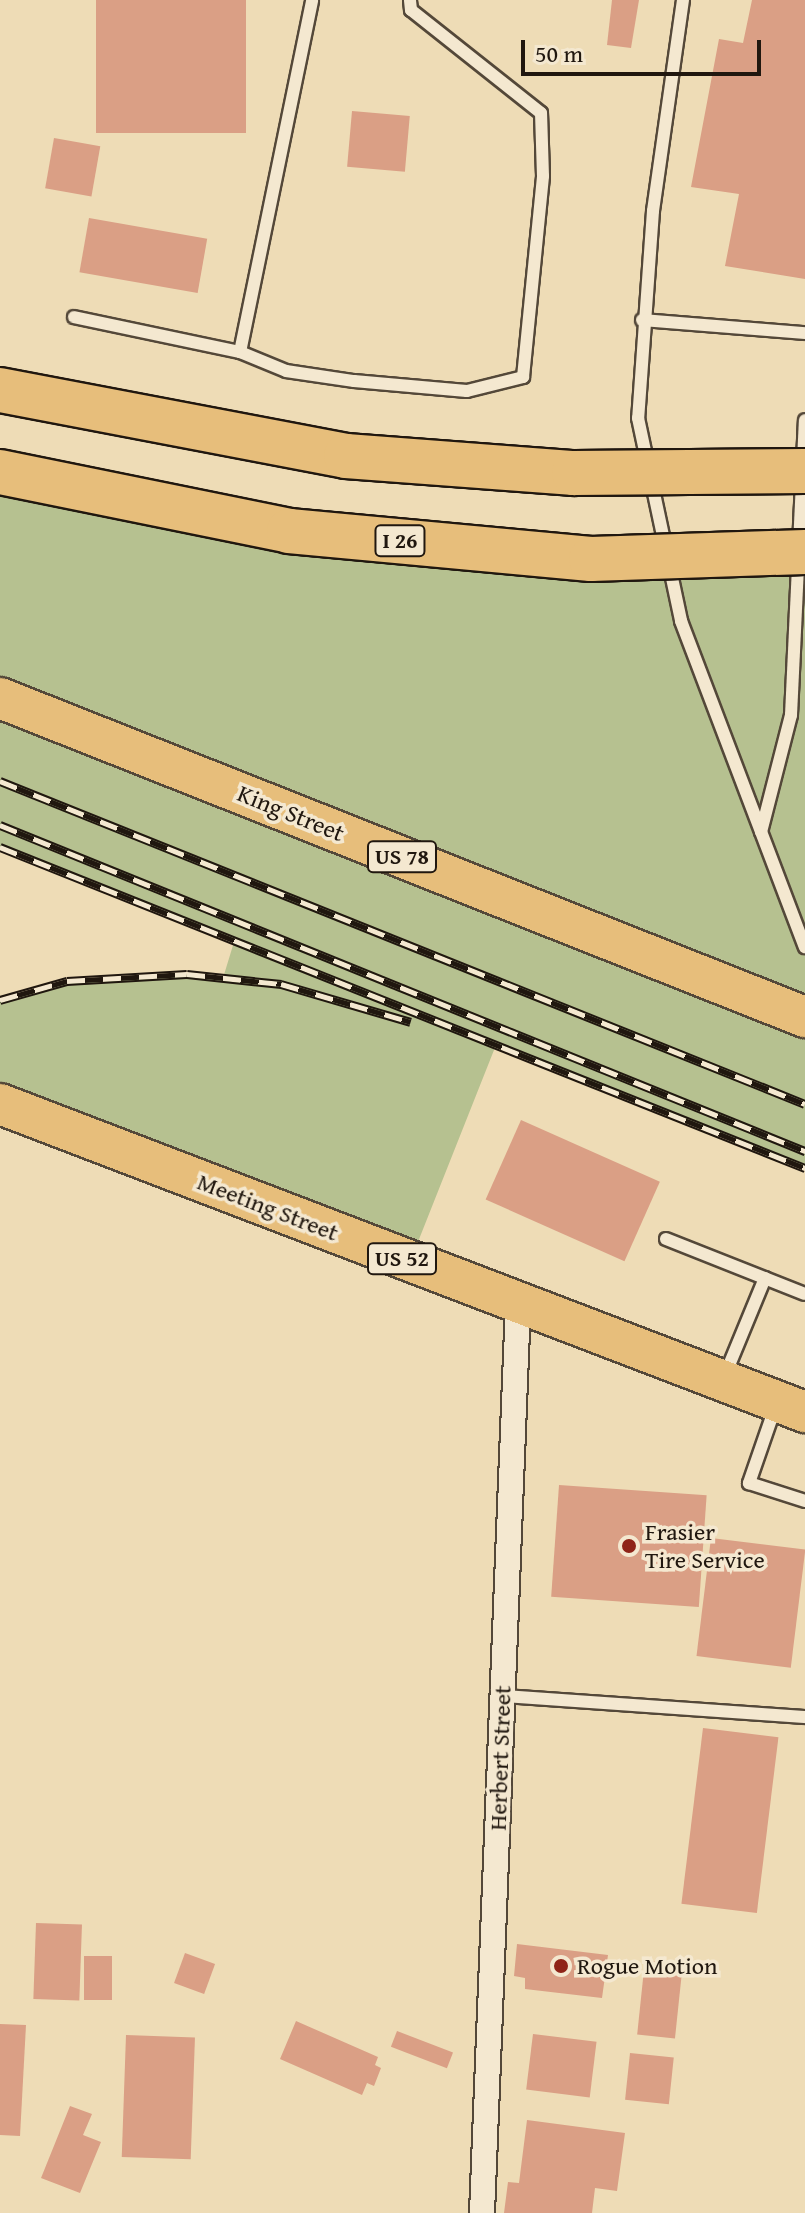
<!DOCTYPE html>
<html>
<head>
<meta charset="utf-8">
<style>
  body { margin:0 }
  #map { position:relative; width:805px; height:2213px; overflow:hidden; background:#eedcb6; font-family:"Gentium Book Plus",serif }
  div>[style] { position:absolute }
  .green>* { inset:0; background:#b6c190 }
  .building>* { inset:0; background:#da9f85; transform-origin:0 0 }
  .roads { filter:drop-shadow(2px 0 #544839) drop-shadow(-2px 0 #544839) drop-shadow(0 2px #544839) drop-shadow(0 -2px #544839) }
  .service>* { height:12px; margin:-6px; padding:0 6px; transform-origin:6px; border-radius:6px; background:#f4e8d0 }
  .minor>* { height:24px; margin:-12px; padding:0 12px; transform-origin:12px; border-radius:12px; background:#f4e8d0 }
  .primary>* { height:40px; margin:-20px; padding:0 20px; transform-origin:20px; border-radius:20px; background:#e7be7b }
  .rail>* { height:9px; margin-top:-4.5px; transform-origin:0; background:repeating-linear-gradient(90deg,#f4e8d0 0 18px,#20170f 0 36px); box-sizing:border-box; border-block:2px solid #20170f }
  .bridges { filter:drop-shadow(2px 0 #20170f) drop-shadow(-2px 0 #20170f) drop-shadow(0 2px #20170f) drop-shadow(0 -2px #20170f) }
  .motorway-bridge>* { height:44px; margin:-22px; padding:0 22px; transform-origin:22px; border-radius:22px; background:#e7be7b }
  .dots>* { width:22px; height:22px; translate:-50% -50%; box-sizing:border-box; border:4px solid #f4e8d0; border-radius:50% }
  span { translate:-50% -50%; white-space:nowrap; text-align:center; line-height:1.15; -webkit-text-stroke:7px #f4e8d0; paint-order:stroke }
  .shield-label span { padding:2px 6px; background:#f4e8d0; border:2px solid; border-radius:6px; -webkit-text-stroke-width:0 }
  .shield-label { font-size:22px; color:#20170f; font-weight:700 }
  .street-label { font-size:24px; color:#20170f }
  .poi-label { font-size:24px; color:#20170f }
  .left { translate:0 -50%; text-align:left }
  .scale { position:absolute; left:521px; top:40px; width:240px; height:36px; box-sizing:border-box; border:4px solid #20170f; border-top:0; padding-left:10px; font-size:24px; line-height:28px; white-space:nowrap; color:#20170f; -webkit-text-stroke:6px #f4e8d0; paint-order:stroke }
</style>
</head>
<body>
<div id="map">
  <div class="green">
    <i style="clip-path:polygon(0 472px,289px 531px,805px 552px,805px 1168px,496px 1045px,410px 1262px,0 1104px,0 1000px,67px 981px,187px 974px,223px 978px,234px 942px,0 847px)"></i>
  </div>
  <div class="building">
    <i style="left:96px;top:0;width:150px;height:133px"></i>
    <i style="clip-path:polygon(612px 0,639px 0,631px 48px,607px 45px)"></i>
    <i style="clip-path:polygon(752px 0,805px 0,805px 279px,725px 266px,739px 194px,691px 187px,719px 39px,743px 43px)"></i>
    <i style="left:352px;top:111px;width:58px;height:56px;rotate:5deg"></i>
    <i style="left:54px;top:138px;width:47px;height:51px;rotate:10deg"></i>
    <i style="left:89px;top:218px;width:120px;height:55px;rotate:10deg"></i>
    <i style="left:521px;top:1120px;width:152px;height:87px;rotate:24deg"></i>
    <i style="left:559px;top:1485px;width:148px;height:112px;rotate:4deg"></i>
    <i style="left:711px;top:1538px;width:95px;height:119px;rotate:7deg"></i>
    <i style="left:703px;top:1728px;width:76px;height:177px;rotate:7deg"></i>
    <i style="left:36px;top:1923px;width:46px;height:76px;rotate:2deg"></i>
    <i style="clip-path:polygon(517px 1944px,608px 1955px,602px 1998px,525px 1989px,525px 1978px,514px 1976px)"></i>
    <i style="left:185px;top:1953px;width:32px;height:32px;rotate:20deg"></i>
    <i style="left:84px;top:1956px;width:28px;height:44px"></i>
    <i style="left:645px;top:1960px;width:38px;height:75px;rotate:6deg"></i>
    <i style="clip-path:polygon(296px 2021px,378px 2057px,375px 2065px,381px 2068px,374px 2086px,367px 2083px,362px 2095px,280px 2059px)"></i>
    <i style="clip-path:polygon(0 2024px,26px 2025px,20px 2136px,0 2135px)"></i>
    <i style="left:397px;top:2031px;width:60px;height:17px;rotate:21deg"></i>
    <i style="left:533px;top:2034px;width:64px;height:56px;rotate:7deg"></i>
    <i style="left:126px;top:2035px;width:69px;height:122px;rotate:2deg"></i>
    <i style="left:630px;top:2053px;width:44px;height:47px;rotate:6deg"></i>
    <i style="clip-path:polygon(70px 2106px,92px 2114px,83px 2135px,101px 2142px,80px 2193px,41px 2178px)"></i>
    <i style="clip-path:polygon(527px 2120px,625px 2133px,617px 2191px,595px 2188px,592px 2213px,504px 2213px,508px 2182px,519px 2183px)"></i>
  </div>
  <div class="roads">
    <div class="service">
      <i style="left:683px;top:0;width:213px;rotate:98.1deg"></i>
      <i style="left:653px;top:211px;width:208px;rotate:94.1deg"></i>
      <i style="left:638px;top:418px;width:208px;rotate:78deg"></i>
      <i style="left:681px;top:621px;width:349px;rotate:69.2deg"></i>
      <i style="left:74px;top:317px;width:170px;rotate:11.9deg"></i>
      <i style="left:240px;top:352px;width:359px;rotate:-78.4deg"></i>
      <i style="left:642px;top:320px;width:164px;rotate:4.6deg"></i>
      <i style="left:240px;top:352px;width:50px;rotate:22.4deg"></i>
      <i style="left:286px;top:371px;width:69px;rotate:8.4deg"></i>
      <i style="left:354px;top:381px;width:113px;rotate:5.1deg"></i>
      <i style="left:467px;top:391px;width:58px;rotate:-14deg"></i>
      <i style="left:523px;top:377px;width:202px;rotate:-84.3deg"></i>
      <i style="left:543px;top:176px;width:63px;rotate:-91.8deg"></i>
      <i style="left:541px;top:113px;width:166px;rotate:-141.6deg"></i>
      <i style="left:411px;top:10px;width:10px;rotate:-96deg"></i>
      <i style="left:761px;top:832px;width:121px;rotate:-75.6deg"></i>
      <i style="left:791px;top:715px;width:295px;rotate:-87.3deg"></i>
      <i style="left:666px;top:1239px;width:149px;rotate:21.6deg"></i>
      <i style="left:725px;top:1375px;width:105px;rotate:-67.6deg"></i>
      <i style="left:776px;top:1405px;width:83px;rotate:109.1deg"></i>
      <i style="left:749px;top:1483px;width:59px;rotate:17.8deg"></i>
      <i style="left:503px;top:1696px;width:303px;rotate:4deg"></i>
    </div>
    <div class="minor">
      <i style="left:482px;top:2213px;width:910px;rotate:-87.73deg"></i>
    </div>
    <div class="primary">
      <i style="left:0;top:698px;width:866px;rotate:21.62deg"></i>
      <i style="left:0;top:1104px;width:862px;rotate:20.94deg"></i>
    </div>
  </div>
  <div class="rail">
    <i style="left:0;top:781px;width:867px;rotate:21.86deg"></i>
    <i style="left:0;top:825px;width:869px;rotate:22.05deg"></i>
    <i style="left:0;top:847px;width:867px;rotate:21.74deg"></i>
    <i style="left:0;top:1000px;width:70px;rotate:-15.8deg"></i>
    <i style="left:67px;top:981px;width:120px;rotate:-3.3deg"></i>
    <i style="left:187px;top:974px;width:95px;rotate:6.1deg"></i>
    <i style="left:281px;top:984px;width:135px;rotate:16.3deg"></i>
  </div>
  <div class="bridges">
    <div class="motorway-bridge">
      <i style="left:0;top:390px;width:352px;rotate:10.8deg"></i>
      <i style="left:346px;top:456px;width:229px;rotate:4.3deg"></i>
      <i style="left:574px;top:473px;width:231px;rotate:-0.5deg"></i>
      <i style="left:0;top:472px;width:295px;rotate:11.5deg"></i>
      <i style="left:289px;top:531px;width:303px;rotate:5.3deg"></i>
      <i style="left:591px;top:559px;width:214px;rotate:-1.9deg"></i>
    </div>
  </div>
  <div class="dots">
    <i style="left:629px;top:1546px;background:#8f2418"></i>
    <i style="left:561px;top:1966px;background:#8f2418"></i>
  </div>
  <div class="shield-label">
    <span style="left:400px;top:541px">I 26</span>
    <span style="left:402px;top:857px">US 78</span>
    <span style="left:402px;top:1259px">US 52</span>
  </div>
  <div class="street-label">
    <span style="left:291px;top:813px;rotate:22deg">King Street</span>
    <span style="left:268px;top:1207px;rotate:21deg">Meeting Street</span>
    <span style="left:500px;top:1758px;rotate:-88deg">Herbert Street</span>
  </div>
  <div class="poi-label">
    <span class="left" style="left:645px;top:1546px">Frasier<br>Tire Service</span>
    <span class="left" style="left:577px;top:1966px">Rogue Motion</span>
  </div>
  <div class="scale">50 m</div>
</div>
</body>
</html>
